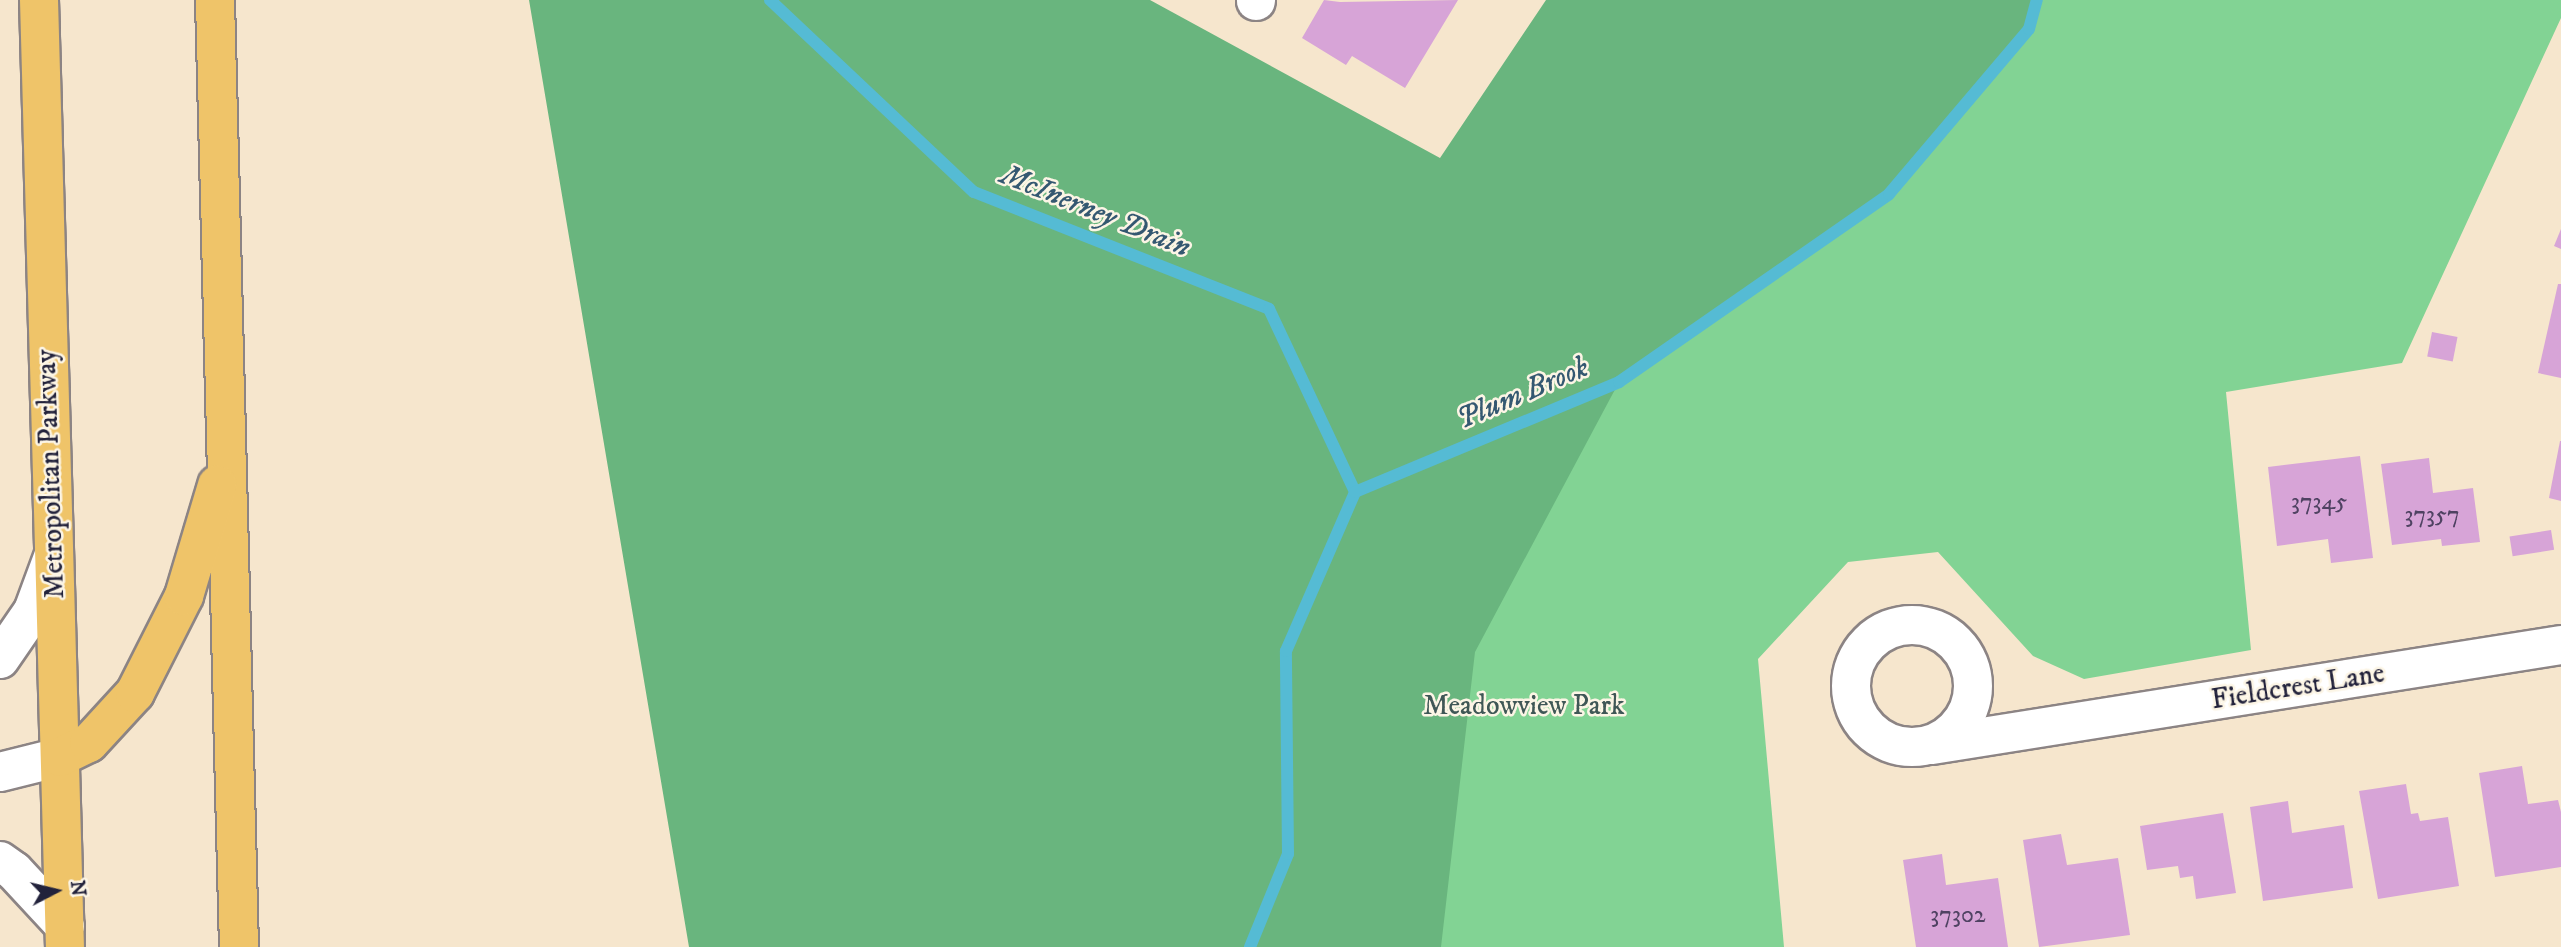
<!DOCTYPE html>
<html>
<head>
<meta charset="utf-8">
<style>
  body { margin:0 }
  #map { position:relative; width:2561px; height:947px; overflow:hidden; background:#f6e6cd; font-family:"IM FELL DW Pica",serif }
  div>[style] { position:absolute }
  .green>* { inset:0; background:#82d394 }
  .forest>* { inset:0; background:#69b57e }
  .stream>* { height:12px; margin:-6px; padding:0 6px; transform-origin:6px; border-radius:6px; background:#55bbd4 }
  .building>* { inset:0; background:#d7a4d7; transform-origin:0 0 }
  .roads { filter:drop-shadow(2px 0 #8c8484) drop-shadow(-2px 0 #8c8484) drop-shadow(0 2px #8c8484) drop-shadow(0 -2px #8c8484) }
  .minor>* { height:38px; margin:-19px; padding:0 19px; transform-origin:19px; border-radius:19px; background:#fff }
  .minor>.ring { margin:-19px; padding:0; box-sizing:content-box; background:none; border:38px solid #fff; border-radius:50% }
  .major>* { height:38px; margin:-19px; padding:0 19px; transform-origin:19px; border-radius:19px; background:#efc469 }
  span { translate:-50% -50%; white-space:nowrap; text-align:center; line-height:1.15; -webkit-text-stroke:5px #fcf5e5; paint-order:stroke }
  .number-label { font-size:24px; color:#4f4262 }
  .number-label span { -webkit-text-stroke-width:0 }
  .street-label { font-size:28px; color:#22223b }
  .park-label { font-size:28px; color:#3f5756 }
  .water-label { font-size:30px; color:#345871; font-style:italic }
  .north { position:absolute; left:21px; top:856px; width:70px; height:70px; -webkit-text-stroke:5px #fcf5e5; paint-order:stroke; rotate:83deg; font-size:19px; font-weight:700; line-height:28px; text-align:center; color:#22223b }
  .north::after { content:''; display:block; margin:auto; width:24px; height:32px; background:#22223b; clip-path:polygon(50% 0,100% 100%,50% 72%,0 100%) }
</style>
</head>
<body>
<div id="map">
  <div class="green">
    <i style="clip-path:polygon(2037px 0,2561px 0,2561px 18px,2402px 363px,2226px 392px,2251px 650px,2084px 679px,2033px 656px,1938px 552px,1848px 562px,1758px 659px,1784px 947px,1250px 947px,1286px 651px,2029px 29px)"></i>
  </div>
  <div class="forest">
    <i style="clip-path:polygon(529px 0,1150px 0,1440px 158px,1546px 0,2037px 0,2029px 29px,1889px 194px,1619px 382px,1475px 652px,1441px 947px,689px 947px)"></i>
  </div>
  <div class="stream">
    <i style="left:770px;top:0;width:280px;rotate:43.3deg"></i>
    <i style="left:974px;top:192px;width:317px;rotate:21.6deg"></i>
    <i style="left:1269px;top:309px;width:202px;rotate:64.8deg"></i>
    <i style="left:1250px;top:947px;width:100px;rotate:-67.8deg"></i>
    <i style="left:1288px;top:854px;width:203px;rotate:-90.6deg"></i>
    <i style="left:1286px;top:651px;width:173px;rotate:-66.5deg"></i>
    <i style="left:1355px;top:492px;width:286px;rotate:-22.6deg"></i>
    <i style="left:1619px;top:382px;width:329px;rotate:-34.8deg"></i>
    <i style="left:1889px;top:194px;width:216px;rotate:-49.7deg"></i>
    <i style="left:2029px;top:29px;width:30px;rotate:-75deg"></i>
  </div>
  <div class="building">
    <i style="clip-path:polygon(1324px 0,1340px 2px,1458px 0,1405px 88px,1352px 56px,1346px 65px,1302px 38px)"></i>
    <i style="clip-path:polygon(2561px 229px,2561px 249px,2554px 246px)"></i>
    <i style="clip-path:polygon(2558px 284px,2561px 284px,2561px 378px,2538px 373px)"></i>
    <i style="left:2432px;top:332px;width:26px;height:25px;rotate:11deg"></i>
    <i style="clip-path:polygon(2560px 441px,2561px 441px,2561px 501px,2549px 498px)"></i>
    <i style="clip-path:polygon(2360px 456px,2373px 558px,2331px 563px,2328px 539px,2277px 546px,2268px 467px)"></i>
    <i style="clip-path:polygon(2429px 458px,2433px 493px,2473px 488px,2480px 542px,2442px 546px,2441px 539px,2392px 545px,2381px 464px)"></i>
    <i style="left:2551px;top:530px;width:20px;height:42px;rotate:81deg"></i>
    <i style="clip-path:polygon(2522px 766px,2528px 804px,2558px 800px,2561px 812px,2561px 867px,2495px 877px,2479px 773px)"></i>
    <i style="clip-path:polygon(2406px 784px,2411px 814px,2418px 813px,2420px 821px,2448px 817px,2459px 886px,2378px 899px,2359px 791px)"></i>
    <i style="clip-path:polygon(2288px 801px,2292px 833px,2344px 825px,2353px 888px,2263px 901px,2250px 807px)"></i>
    <i style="clip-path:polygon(2223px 813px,2236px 893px,2196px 899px,2193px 876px,2180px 878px,2178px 866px,2147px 870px,2140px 826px)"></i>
    <i style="clip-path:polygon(2061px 834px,2067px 865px,2118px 858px,2130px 935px,2039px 947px,2023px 840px)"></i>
    <i style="clip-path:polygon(1942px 854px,1946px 885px,1998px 878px,2008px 947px,1916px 947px,1903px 860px)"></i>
  </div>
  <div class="roads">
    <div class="minor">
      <i style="left:1256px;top:1px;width:1px;rotate:-90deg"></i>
      <i class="ring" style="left:1851px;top:625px;width:84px;height:84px"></i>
      <i style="left:0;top:659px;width:58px;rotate:-55.5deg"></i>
      <i style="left:33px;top:611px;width:58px;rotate:-69.7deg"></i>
      <i style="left:1932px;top:745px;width:637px;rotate:-9.03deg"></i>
      <i style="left:0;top:772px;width:62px;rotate:-14deg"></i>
      <i style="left:0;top:861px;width:17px;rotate:36deg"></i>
      <i style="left:14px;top:871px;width:75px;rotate:47.2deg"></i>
    </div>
    <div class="major">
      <i style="left:39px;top:0;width:947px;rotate:88.43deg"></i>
      <i style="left:215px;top:0;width:947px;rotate:88.55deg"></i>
      <i style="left:60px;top:757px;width:32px;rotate:-26deg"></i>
      <i style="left:89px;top:743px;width:68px;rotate:-47.4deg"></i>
      <i style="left:135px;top:693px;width:109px;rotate:-63.2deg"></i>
      <i style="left:184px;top:596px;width:116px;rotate:-73.4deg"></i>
    </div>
  </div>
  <div class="number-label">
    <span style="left:2319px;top:503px">37345</span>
    <span style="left:2432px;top:516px">37357</span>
    <span style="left:1958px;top:916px">37302</span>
  </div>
  <div class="street-label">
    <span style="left:51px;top:474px;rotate:-92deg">Metropolitan Parkway</span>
    <span style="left:2298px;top:687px;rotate:-9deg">Fieldcrest Lane</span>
  </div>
  <div class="park-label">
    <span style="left:1524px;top:706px">Meadowview Park</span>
  </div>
  <div class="water-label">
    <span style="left:1095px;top:212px;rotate:22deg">McInerney Drain</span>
    <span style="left:1523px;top:394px;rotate:-23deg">Plum Brook</span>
  </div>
  <div class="north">N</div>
</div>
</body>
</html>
